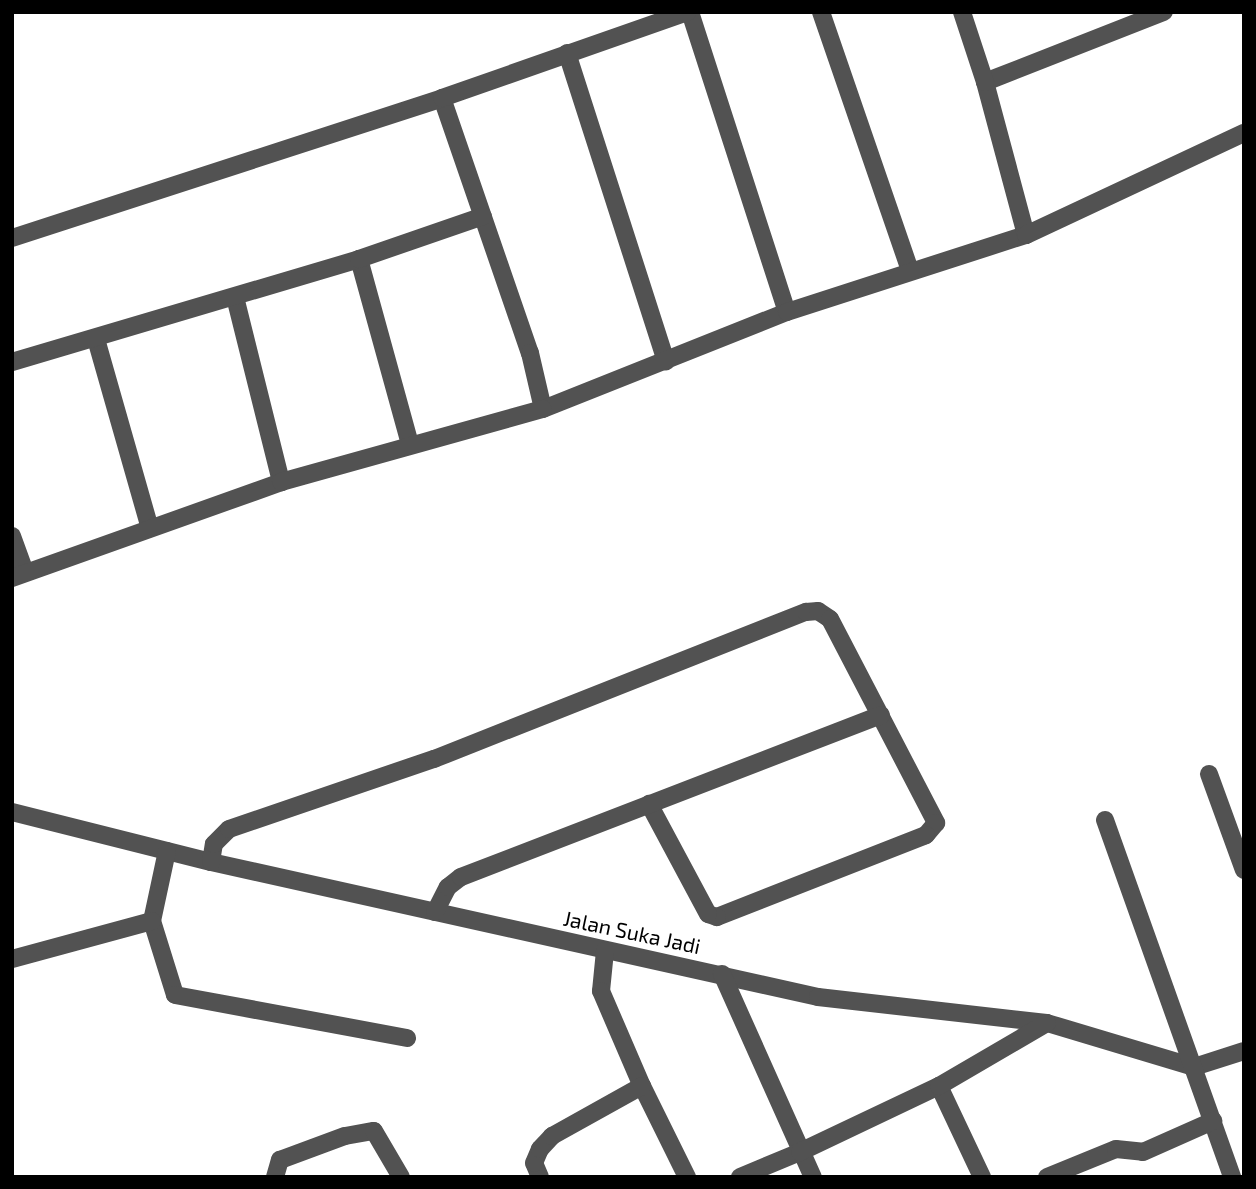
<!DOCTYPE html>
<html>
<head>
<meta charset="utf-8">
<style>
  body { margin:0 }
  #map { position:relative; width:1256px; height:1189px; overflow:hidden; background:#fff; font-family:"Exo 2",sans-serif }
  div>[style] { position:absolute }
  .minor>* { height:18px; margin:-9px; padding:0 9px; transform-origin:9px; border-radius:9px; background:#525252 }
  span { translate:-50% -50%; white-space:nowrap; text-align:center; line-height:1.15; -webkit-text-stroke:6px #fff; paint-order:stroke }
  .street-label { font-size:21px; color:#000 }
  .frame { position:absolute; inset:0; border:14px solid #000; pointer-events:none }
</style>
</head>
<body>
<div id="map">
  <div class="minor">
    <i style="left:690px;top:12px;width:315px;rotate:72.1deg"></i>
    <i style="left:821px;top:12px;width:274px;rotate:71deg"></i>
    <i style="left:567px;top:53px;width:324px;rotate:72.2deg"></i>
    <i style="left:985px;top:82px;width:192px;rotate:-21.4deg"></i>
    <i style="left:442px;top:98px;width:270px;rotate:71deg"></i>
    <i style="left:530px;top:353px;width:57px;rotate:76.9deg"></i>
    <i style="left:543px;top:409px;width:263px;rotate:-21.7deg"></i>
    <i style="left:787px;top:312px;width:251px;rotate:-17.9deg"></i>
    <i style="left:1026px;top:235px;width:158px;rotate:-105deg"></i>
    <i style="left:985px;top:82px;width:74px;rotate:-108.2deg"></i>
    <i style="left:1026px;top:235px;width:241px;rotate:-25.1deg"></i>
    <i style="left:12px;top:238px;width:452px;rotate:-18deg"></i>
    <i style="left:442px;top:98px;width:260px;rotate:-19.3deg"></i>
    <i style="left:359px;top:259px;width:192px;rotate:74.6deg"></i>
    <i style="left:235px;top:297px;width:191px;rotate:76deg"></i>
    <i style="left:96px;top:339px;width:197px;rotate:74.1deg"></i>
    <i style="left:12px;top:362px;width:362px;rotate:-16.5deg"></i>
    <i style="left:359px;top:259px;width:131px;rotate:-19.1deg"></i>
    <i style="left:12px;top:536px;width:38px;rotate:70deg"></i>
    <i style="left:12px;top:578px;width:286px;rotate:-19.6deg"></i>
    <i style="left:281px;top:482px;width:272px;rotate:-15.6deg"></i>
    <i style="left:1209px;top:774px;width:102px;rotate:70deg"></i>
    <i style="left:12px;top:812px;width:205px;rotate:14.1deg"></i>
    <i style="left:211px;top:862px;width:622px;rotate:12.54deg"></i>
    <i style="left:818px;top:997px;width:230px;rotate:6.5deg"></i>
    <i style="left:1047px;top:1023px;width:153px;rotate:16.7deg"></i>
    <i style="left:1194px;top:1067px;width:52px;rotate:-17.7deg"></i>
    <i style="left:1105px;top:820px;width:379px;rotate:70.4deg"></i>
    <i style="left:167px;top:851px;width:72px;rotate:102.1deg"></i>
    <i style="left:152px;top:921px;width:77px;rotate:72.7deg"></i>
    <i style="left:175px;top:995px;width:236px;rotate:10.5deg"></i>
    <i style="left:211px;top:862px;width:18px;rotate:-81deg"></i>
    <i style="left:214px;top:844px;width:21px;rotate:-45deg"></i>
    <i style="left:229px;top:829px;width:217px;rotate:-18.9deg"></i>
    <i style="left:434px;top:759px;width:400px;rotate:-21.6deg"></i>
    <i style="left:806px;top:612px;width:12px;rotate:-5deg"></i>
    <i style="left:818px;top:611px;width:14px;rotate:34deg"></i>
    <i style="left:830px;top:619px;width:230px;rotate:62.5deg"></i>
    <i style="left:936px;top:823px;width:16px;rotate:130deg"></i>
    <i style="left:926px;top:835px;width:225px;rotate:158.6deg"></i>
    <i style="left:717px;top:917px;width:9px;rotate:-162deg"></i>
    <i style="left:708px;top:914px;width:125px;rotate:-118.2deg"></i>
    <i style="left:435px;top:912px;width:28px;rotate:-63deg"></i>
    <i style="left:448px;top:887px;width:16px;rotate:-38deg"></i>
    <i style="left:461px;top:877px;width:450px;rotate:-21.1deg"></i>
    <i style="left:605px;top:951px;width:40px;rotate:95.7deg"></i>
    <i style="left:601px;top:991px;width:103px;rotate:66.7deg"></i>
    <i style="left:642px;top:1086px;width:102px;rotate:63.7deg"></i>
    <i style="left:12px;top:959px;width:145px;rotate:-15.2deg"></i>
    <i style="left:722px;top:974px;width:222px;rotate:65.9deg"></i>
    <i style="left:939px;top:1086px;width:101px;rotate:64.7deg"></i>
    <i style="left:275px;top:1177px;width:18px;rotate:-74deg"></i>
    <i style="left:280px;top:1160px;width:69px;rotate:-20.3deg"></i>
    <i style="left:345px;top:1136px;width:29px;rotate:-10deg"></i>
    <i style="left:374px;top:1131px;width:53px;rotate:59.6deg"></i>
    <i style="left:540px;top:1177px;width:15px;rotate:-113deg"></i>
    <i style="left:534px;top:1163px;width:15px;rotate:-67deg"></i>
    <i style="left:540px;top:1149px;width:18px;rotate:-47deg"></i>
    <i style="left:552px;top:1136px;width:103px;rotate:-29.1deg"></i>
    <i style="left:740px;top:1177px;width:65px;rotate:-22.6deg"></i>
    <i style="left:800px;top:1152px;width:154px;rotate:-25.4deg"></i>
    <i style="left:939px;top:1086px;width:125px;rotate:-30.3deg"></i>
    <i style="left:1047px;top:1177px;width:74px;rotate:-22.1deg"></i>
    <i style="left:1116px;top:1149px;width:27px;rotate:6deg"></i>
    <i style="left:1143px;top:1152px;width:77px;rotate:-23.9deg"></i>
  </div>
  <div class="street-label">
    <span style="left:632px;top:932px;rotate:12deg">Jalan Suka Jadi</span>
  </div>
  <div class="frame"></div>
</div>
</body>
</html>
